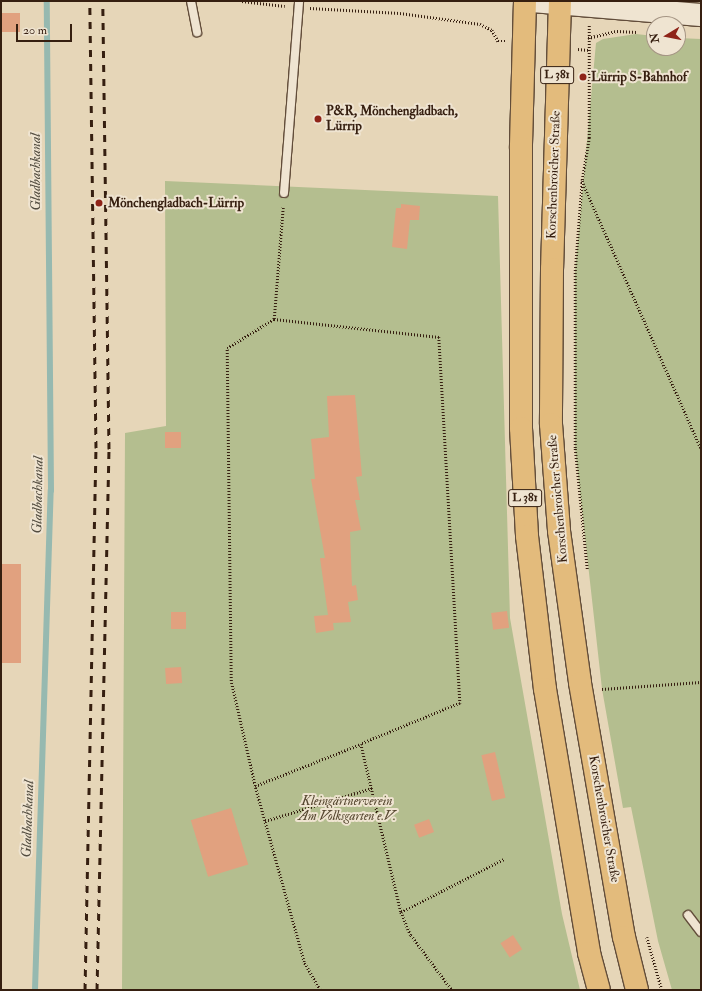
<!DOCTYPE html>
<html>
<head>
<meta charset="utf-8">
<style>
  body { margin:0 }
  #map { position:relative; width:702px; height:991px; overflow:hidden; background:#e6d6b8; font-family:"IM FELL Double Pica",serif }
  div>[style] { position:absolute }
  .green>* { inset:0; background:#b4be8f }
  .stream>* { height:5.5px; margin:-2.75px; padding:0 2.75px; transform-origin:2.75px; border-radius:2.75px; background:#96b9b0 }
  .building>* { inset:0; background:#e1a17f; transform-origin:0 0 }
  .path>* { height:2.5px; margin-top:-1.25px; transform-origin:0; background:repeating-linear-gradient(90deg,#361f10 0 1px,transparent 0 3px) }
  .roads { filter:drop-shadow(1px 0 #624d3a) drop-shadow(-1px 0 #624d3a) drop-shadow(0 1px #624d3a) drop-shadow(0 -1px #624d3a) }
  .lane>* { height:8px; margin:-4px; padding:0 4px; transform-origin:4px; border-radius:4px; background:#efe4d1 }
  .secondary>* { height:22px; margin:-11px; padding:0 11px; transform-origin:11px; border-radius:11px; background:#efe4d1 }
  .primary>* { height:22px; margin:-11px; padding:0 11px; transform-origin:11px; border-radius:11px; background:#e3bb7c }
  .rail>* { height:3px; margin-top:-1.5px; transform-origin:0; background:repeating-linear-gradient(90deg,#361f10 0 7px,transparent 0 14px) }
  .dots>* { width:11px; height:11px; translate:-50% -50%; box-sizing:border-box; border:2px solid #efe4d1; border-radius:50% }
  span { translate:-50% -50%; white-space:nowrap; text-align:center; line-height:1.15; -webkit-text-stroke:4px #efe4d1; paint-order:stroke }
  .shield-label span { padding:1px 3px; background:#efe4d1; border:1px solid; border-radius:3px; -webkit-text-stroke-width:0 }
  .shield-label { font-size:12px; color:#361f10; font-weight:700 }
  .poi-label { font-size:13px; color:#361f10; font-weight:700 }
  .left { translate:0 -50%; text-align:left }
  .street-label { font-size:13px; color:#361f10 }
  .park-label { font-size:13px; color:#564730; font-style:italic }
  .water-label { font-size:14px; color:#534d40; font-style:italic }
  .frame { position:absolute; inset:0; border:2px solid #361f10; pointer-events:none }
  .north { position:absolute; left:646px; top:16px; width:40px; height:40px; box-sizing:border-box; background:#efe4d1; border:1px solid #a59584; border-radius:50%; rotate:260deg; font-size:11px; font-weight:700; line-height:16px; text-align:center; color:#361f10 }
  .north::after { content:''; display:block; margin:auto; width:14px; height:18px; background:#8f2418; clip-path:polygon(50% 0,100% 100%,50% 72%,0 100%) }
  .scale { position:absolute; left:16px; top:24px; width:56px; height:18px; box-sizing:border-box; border:2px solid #361f10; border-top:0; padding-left:5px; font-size:12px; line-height:14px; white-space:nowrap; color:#361f10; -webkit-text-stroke:3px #efe4d1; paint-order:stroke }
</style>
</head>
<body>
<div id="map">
  <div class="green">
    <i style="clip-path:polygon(636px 34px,654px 36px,654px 48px,678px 48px,678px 38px,701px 39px,701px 990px,672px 990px,658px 941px,631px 807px,623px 808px,602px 689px,575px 448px,575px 271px,596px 43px,603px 39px)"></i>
    <i style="clip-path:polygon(165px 181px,498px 196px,510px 618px,562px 914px,580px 990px,122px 990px,125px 433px,166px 426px)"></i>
  </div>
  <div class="stream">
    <i style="left:35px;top:990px;width:499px;rotate:-88.2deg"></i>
    <i style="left:51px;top:491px;width:490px;rotate:-90.5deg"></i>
  </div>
  <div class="building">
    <i style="left:1px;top:13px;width:19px;height:19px"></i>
    <i style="clip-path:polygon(401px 204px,420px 206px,419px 220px,410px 220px,407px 249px,392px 247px,396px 208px,401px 208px)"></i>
    <i style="clip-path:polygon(355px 395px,362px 476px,356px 477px,360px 500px,355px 500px,361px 530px,350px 532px,352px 586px,356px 585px,358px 600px,348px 602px,351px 622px,333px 623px,334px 630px,316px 633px,314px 616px,328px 615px,320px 558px,325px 558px,311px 479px,315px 479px,311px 439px,329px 437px,327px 396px)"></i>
    <i style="left:165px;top:432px;width:16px;height:16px"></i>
    <i style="left:1px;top:564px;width:20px;height:99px"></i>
    <i style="left:507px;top:611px;width:17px;height:16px;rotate:83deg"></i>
    <i style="left:186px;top:612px;width:17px;height:15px;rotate:90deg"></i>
    <i style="left:181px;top:667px;width:16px;height:16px;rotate:86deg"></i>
    <i style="left:495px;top:752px;width:47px;height:14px;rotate:77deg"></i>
    <i style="left:231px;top:808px;width:59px;height:42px;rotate:73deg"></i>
    <i style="left:429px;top:819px;width:14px;height:16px;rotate:69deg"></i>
    <i style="left:513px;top:935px;width:17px;height:15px;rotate:57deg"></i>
  </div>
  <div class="path">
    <i style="left:242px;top:1px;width:43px;rotate:6.6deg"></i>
    <i style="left:310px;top:8px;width:90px;rotate:3.2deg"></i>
    <i style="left:400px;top:13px;width:81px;rotate:7.8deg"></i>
    <i style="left:480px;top:24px;width:13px;rotate:27deg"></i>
    <i style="left:492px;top:30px;width:13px;rotate:61deg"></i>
    <i style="left:498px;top:41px;width:7px"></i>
    <i style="left:588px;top:38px;width:30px;rotate:-14deg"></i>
    <i style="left:617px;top:31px;width:20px;rotate:3deg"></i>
    <i style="left:578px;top:49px;width:10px;rotate:6deg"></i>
    <i style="left:582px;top:181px;width:292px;rotate:66deg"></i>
    <i style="left:274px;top:319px;width:113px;rotate:-85.4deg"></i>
    <i style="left:587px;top:569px;width:122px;rotate:-95.7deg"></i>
    <i style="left:575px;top:448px;width:177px;rotate:-90deg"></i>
    <i style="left:575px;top:271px;width:91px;rotate:-85.6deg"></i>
    <i style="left:582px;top:180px;width:43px;rotate:-80.5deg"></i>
    <i style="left:589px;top:138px;width:113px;rotate:-90deg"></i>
    <i style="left:602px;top:689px;width:99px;rotate:-4deg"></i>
    <i style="left:255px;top:786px;width:114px;rotate:-21.6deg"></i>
    <i style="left:265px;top:821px;width:112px;rotate:-17.1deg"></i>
    <i style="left:401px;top:912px;width:116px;rotate:-27.2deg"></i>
    <i style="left:647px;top:937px;width:55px;rotate:74.2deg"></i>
    <i style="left:320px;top:990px;width:32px;rotate:-120deg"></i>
    <i style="left:304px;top:962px;width:183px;rotate:-105.6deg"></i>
    <i style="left:255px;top:786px;width:108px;rotate:-102.9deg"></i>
    <i style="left:231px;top:681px;width:333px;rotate:-90.7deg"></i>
    <i style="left:227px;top:348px;width:55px;rotate:-31.7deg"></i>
    <i style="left:274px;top:319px;width:166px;rotate:6.2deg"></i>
    <i style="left:439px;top:337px;width:367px;rotate:86.7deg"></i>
    <i style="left:460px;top:703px;width:107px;rotate:157.5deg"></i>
    <i style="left:361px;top:744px;width:173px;rotate:76.6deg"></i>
    <i style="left:401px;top:912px;width:25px;rotate:67deg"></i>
    <i style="left:411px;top:935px;width:69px;rotate:53.3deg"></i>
  </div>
  <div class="roads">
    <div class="lane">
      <i style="left:191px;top:1px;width:32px;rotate:79deg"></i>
      <i style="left:284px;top:193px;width:193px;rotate:-85.5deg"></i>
      <i style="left:688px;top:915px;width:21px;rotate:53deg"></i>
    </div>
    <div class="secondary">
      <i style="left:531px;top:1px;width:171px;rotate:4.7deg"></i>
    </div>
    <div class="primary">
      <i style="left:525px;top:1px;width:147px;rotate:91.6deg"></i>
      <i style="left:521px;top:148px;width:280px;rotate:90deg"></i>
      <i style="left:521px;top:428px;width:108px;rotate:86.8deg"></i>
      <i style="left:527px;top:536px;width:154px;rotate:83.3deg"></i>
      <i style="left:545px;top:689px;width:268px;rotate:80.5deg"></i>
      <i style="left:589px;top:953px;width:38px;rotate:75deg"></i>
      <i style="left:560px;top:1px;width:268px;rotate:91.7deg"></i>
      <i style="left:552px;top:269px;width:155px;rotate:90.4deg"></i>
      <i style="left:551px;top:424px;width:107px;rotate:85.7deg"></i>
      <i style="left:559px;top:531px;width:153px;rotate:82.1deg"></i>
      <i style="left:580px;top:683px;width:258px;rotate:80.2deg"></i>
      <i style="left:624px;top:937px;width:55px;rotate:76.2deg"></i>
    </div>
  </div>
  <div class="rail">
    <i style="left:85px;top:990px;width:542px;rotate:-88.84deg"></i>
    <i style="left:96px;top:448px;width:447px;rotate:-90.8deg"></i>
    <i style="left:97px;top:990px;width:541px;rotate:-88.73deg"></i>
    <i style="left:109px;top:449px;width:448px;rotate:-90.8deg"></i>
  </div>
  <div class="dots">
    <i style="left:583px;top:77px;background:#8f2418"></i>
    <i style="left:318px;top:119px;background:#8f2418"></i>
    <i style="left:99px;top:203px;background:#8f2418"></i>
  </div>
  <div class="shield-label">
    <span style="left:557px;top:75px">L 381</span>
    <span style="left:525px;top:498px">L 381</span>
  </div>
  <div class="poi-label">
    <span class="left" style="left:591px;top:77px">Lürrip S-Bahnhof</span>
    <span class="left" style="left:326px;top:119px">P&amp;R, Mönchengladbach,<br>Lürrip</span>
    <span class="left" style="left:108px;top:203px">Mönchengladbach-Lürrip</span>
  </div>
  <div class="street-label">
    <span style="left:554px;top:175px;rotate:-88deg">Korschenbroicher Straße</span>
    <span style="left:558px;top:499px;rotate:-95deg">Korschenbroicher Straße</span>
    <span style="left:604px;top:819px;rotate:80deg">Korschenbroicher Straße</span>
  </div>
  <div class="park-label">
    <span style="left:347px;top:809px">Kleingärtnerverein<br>Am Volksgarten e.V.</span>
  </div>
  <div class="water-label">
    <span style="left:36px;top:172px;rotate:-90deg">Gladbachkanal</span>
    <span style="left:38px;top:495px;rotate:-89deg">Gladbachkanal</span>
    <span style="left:28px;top:819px;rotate:-88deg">Gladbachkanal</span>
  </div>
  <div class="frame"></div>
  <div class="north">N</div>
  <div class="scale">20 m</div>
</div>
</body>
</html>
